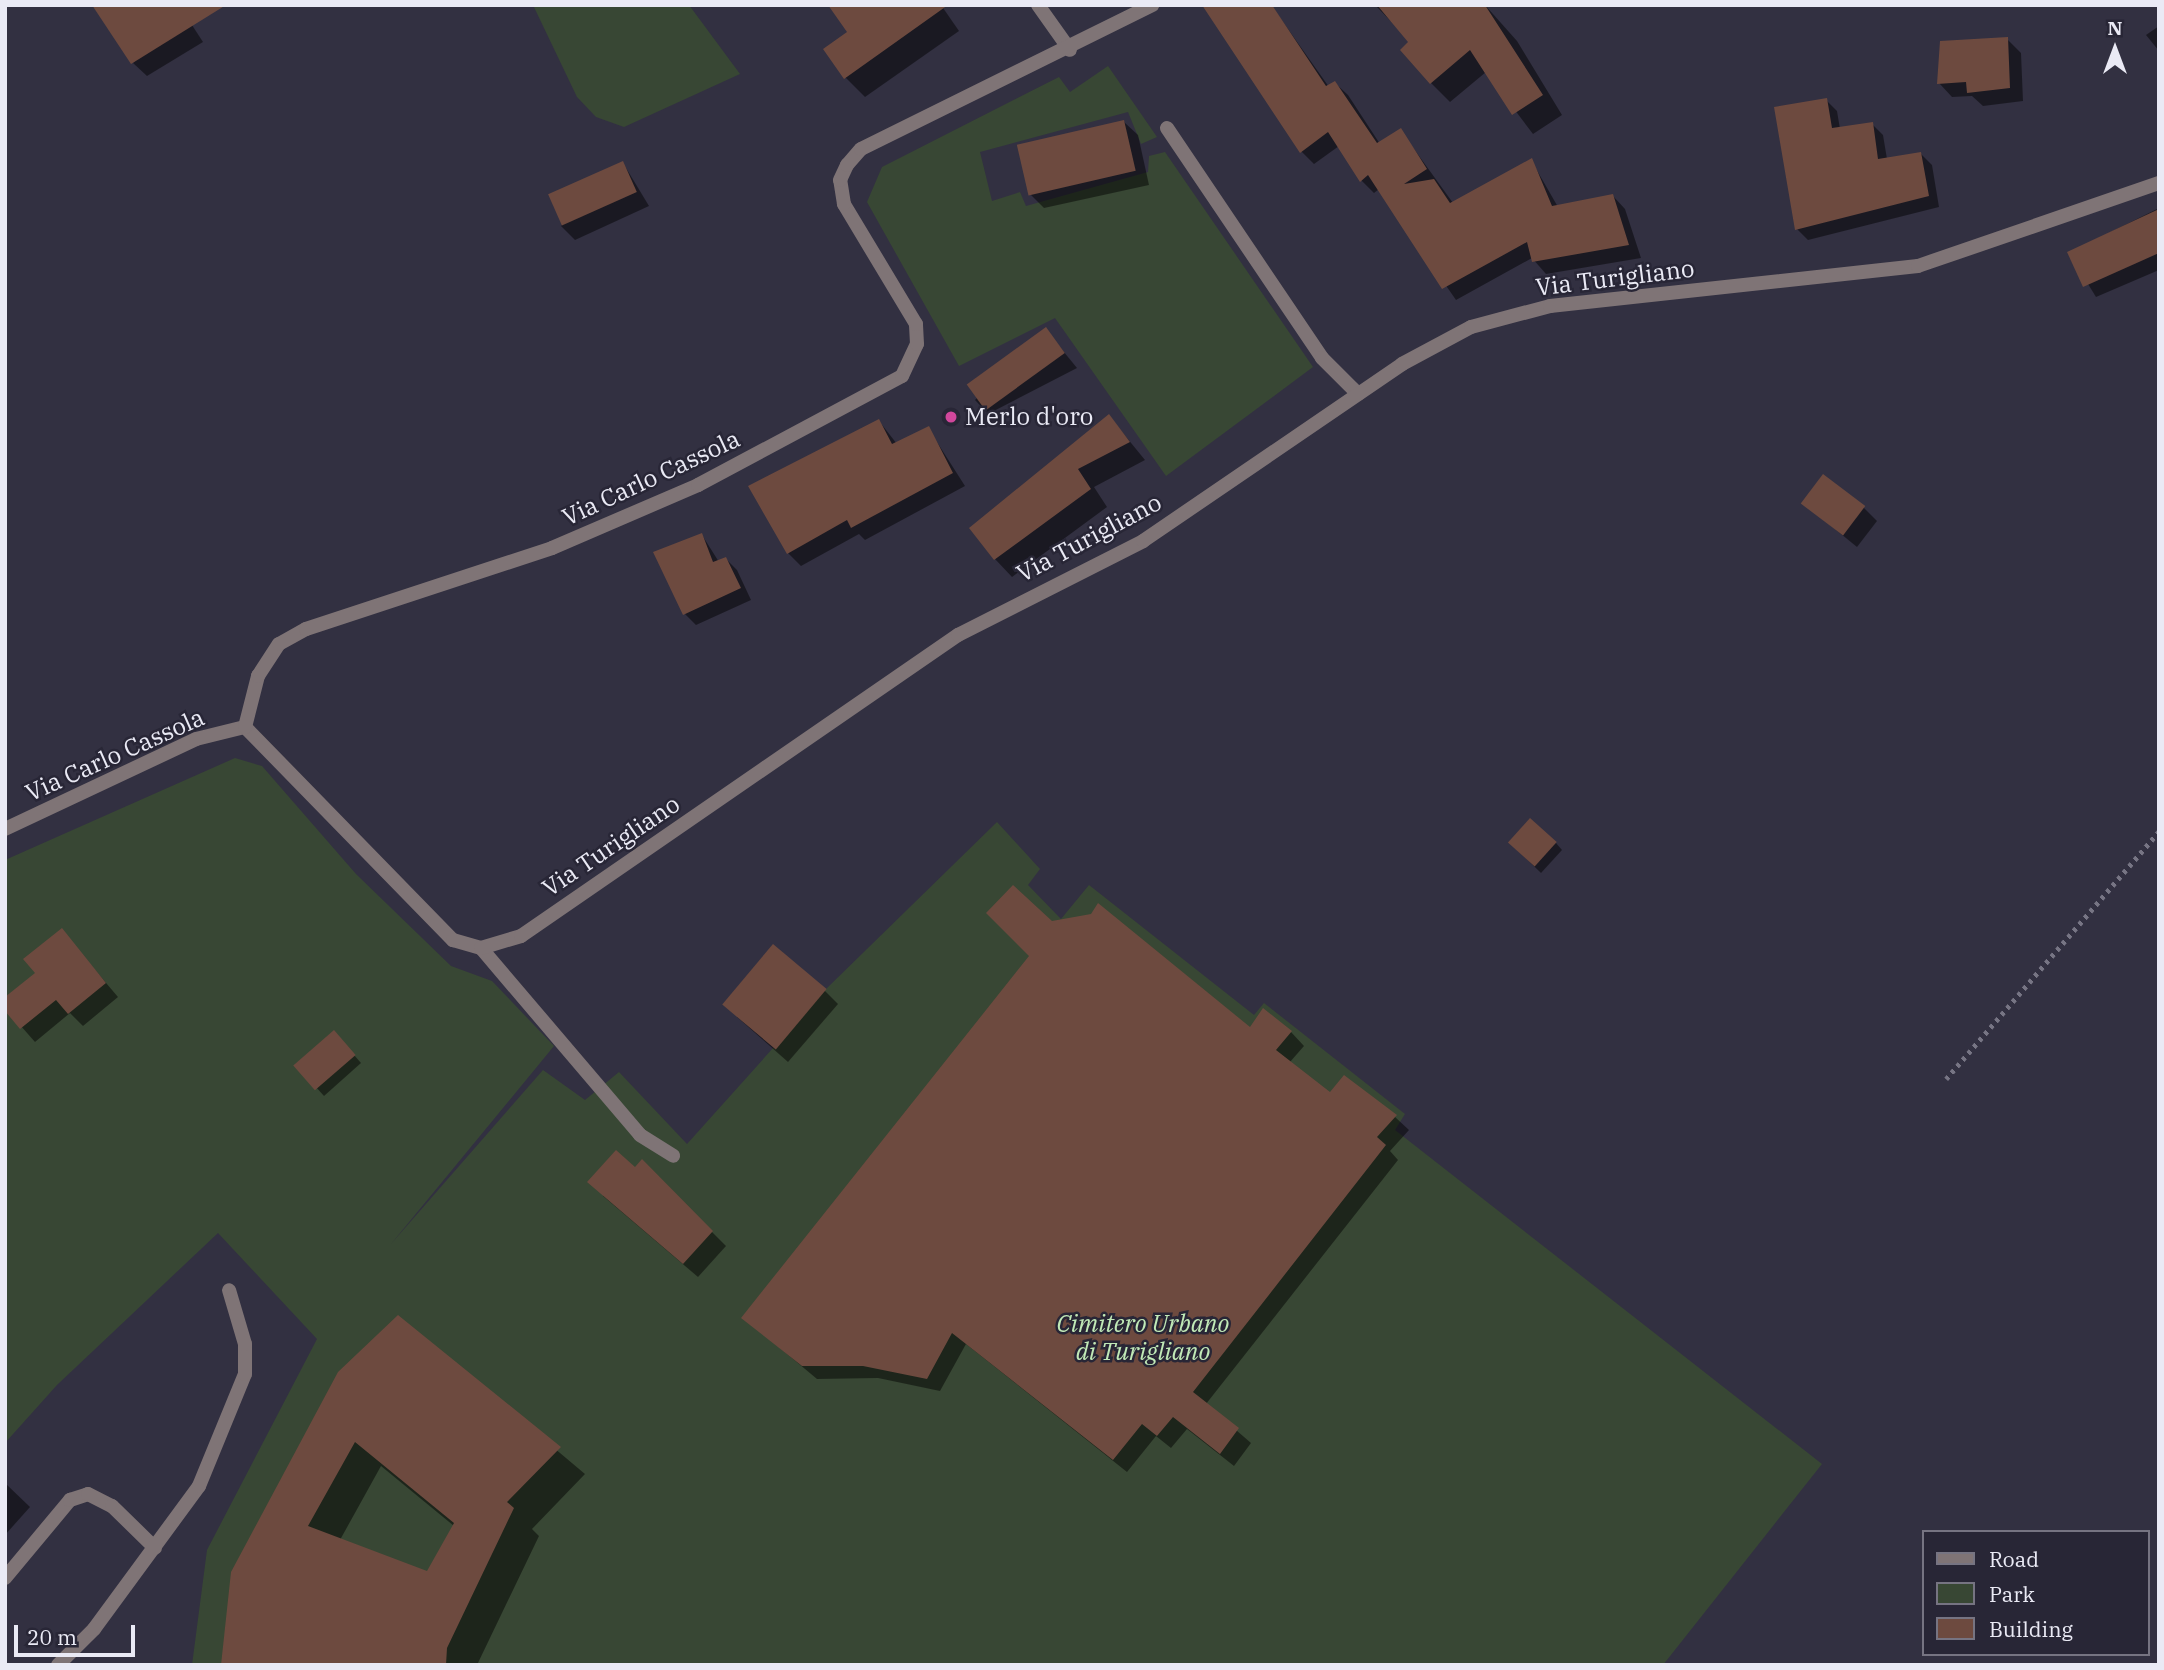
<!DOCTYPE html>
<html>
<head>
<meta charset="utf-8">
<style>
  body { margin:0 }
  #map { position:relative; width:2164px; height:1670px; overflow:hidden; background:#323041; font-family:"IBM Plex Serif",serif }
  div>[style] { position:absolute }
  .green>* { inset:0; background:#384734 }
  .shadow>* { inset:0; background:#0007 }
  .building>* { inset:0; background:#6d4a3f; transform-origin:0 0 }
  .path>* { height:4.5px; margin-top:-2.25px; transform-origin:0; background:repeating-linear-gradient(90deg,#777584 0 3.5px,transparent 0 8.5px) }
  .lane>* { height:14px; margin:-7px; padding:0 7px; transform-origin:7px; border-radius:7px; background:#7f7476 }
  .street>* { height:14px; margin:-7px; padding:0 7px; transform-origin:7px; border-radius:7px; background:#7f7476 }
  .dots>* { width:19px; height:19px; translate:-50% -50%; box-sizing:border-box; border:4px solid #282636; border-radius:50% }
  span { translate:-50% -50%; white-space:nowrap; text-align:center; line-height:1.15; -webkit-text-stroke:5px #282636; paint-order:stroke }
  .street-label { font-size:24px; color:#eaeaf5 }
  .poi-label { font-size:24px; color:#eaeaf5 }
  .left { translate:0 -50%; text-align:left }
  .park-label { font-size:24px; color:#c1eab7; font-style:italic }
  .frame { position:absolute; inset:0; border:7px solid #eaeaf5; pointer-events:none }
  .legend { position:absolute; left:1922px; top:1530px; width:228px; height:126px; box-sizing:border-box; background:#282636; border:2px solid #767482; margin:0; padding:9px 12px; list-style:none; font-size:21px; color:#eaeaf5 }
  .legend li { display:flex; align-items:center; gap:14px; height:35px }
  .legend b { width:35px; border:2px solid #767482 }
  .north { position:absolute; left:2080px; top:14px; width:70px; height:70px; -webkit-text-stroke:5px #282636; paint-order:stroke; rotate:0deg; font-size:19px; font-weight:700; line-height:28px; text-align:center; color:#eaeaf5 }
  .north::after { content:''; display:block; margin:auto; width:24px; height:32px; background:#eaeaf5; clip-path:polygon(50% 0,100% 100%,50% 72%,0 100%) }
  .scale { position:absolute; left:14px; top:1625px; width:121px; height:32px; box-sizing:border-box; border:4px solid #eaeaf5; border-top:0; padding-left:9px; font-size:21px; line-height:24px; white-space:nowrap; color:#eaeaf5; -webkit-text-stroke:5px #282636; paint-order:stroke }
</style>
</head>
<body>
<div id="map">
  <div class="green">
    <i style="clip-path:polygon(533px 5px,689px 5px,740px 74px,624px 127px,596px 117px,577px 97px)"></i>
    <i style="clip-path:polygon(1108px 66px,1157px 137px,1141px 144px,1128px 112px,980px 152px,992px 201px,1020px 192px,1026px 206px,1148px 172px,1149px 156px,1165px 152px,1313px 367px,1166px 476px,1055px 318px,959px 366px,867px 202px,882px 167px,1059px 77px,1070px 92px)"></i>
    <i style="clip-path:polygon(235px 758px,262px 766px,356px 874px,451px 966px,492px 981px,554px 1046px,391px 1244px,543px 1070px,585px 1100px,619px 1072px,687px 1144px,826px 989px,997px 822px,1040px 869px,1028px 885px,1061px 919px,1089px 885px,1254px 1015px,1264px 1003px,1405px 1114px,1395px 1130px,1822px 1464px,1663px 1665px,192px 1665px,207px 1550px,317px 1339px,218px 1233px,57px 1385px,5px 1443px,5px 860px)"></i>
  </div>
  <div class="shadow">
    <i style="clip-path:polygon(179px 5px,203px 42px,147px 76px,133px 63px)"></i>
    <i style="clip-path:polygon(941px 5px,959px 31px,865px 97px,845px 77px,849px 32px)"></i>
    <i style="clip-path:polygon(1271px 5px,1329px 87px,1335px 83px,1348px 95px,1380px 144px,1401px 131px,1453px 203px,1531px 160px,1558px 207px,1613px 196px,1625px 209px,1641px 258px,1546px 274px,1532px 258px,1456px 300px,1379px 189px,1374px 193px,1361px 180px,1339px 146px,1314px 164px,1301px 151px)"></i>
    <i style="clip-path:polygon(1375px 5px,1485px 5px,1517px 41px,1562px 115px,1533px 134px,1486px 72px,1450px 102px,1431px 83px,1411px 42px)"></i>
    <i style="clip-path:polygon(2159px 26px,2159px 51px,2146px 35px)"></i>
    <i style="clip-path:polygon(2007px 39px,2021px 53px,2023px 101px,1983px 106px,1972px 96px,1952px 97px,1939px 83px)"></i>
    <i style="clip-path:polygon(1826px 100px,1837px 111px,1840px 129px,1872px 124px,1883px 135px,1887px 159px,1921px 154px,1932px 165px,1939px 207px,1808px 240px,1797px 229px)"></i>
    <i style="clip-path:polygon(1124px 122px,1138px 135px,1149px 185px,1044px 208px,1030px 194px)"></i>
    <i style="clip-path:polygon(623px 163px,649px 206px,575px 240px,561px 226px)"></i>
    <i style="clip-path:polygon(2159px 208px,2159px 270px,2096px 297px,2069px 253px)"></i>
    <i style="clip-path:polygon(1046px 330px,1077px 368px,988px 414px,975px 400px)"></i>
    <i style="clip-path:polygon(1109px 416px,1145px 460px,1094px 487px,1107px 507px,1012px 577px,995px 559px)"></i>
    <i style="clip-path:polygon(879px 421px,897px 444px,928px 428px,965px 486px,865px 540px,859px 534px,801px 566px,788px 553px)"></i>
    <i style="clip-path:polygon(1803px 503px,1863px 507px,1877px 521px,1857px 547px)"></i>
    <i style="clip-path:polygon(702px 535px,719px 562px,726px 559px,737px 570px,751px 600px,696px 625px,685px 614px)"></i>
    <i style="clip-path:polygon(1510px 843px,1556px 843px,1562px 850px,1541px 873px)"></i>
    <i style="clip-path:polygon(1051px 923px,1250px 1029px,1291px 1032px,1304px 1046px,1290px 1062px,1331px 1095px,1395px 1117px,1409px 1130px,1390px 1151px,1398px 1160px,1206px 1404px,1251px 1443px,1234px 1466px,1187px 1429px,1171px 1448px,1156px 1436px,1127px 1472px,966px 1344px,940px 1391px,878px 1378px,817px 1379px,744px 1318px,1032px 956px)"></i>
    <i style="clip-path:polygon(61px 930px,118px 997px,83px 1026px,70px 1013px,35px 1042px,5px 1008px,37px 973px)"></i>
    <i style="clip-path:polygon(824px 990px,838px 1004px,788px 1062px,737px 1017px)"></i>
    <i style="clip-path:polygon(340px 1039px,361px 1063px,324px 1096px,297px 1066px)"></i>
    <i style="clip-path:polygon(642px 1162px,726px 1246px,698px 1277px,603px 1196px)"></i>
    <i style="clip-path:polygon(evenodd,398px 1317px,585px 1474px,532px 1529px,539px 1536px,477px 1665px,223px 1665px,398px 1317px,381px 1466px,454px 1526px,428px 1573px,340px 1540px,381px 1466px)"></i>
    <i style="clip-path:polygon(5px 1483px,30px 1507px,5px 1535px)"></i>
  </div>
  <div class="building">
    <i style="clip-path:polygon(92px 5px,226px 5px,131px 64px)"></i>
    <i style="clip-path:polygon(828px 5px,948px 5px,844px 79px,823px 49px,847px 32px)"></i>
    <i style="clip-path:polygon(1202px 5px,1272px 5px,1326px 86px,1335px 81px,1377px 143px,1401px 128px,1427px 169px,1404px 184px,1434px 179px,1450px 203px,1532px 158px,1552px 206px,1613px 194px,1629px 245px,1532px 262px,1527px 242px,1442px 289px,1368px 175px,1360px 182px,1328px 132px,1300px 153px)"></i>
    <i style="clip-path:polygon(1377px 5px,1485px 5px,1543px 95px,1512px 115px,1470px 50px,1430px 84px,1400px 50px,1408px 42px)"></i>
    <i style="clip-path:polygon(2008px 37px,2010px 88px,1967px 93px,1966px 82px,1937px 84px,1940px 41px)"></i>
    <i style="clip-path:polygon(1827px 98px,1832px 128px,1873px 122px,1878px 159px,1921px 152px,1929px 196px,1795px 230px,1774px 107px)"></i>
    <i style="left:1124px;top:120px;width:52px;height:110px;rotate:77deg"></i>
    <i style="left:623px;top:161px;width:34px;height:82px;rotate:66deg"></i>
    <i style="clip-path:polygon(2159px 209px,2159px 253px,2083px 287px,2067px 252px)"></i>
    <i style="left:1046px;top:327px;width:32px;height:98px;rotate:54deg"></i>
    <i style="clip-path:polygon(1109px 414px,1130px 442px,1078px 469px,1091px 489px,994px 560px,969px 528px)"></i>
    <i style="clip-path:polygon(879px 419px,892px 444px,929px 426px,953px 473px,851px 528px,847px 520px,787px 554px,748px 486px)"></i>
    <i style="left:1823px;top:474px;width:53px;height:37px;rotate:37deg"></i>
    <i style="clip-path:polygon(702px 533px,713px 562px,726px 557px,741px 588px,683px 615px,653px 552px)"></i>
    <i style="left:1530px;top:818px;width:36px;height:33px;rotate:42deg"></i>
    <i style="clip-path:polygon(1013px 885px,1052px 921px,1091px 914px,1098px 903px,1250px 1027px,1263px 1008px,1292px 1031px,1276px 1050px,1330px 1092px,1344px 1075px,1397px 1115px,1377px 1137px,1386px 1145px,1193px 1392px,1239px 1428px,1220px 1454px,1173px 1417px,1157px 1436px,1142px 1424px,1113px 1460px,952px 1333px,927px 1379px,863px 1366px,802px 1366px,741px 1318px,1029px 956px,986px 913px)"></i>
    <i style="clip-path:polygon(62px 928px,106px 983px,68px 1014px,56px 1000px,20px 1029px,5px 1011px,5px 997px,35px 973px,23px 959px)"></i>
    <i style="left:773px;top:944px;width:70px;height:79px;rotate:40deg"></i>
    <i style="left:334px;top:1030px;width:33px;height:54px;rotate:49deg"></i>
    <i style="clip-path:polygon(616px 1150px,635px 1167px,642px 1159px,713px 1231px,683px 1264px,587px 1182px)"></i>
    <i style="clip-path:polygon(evenodd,398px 1315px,561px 1447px,507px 1502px,514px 1508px,447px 1648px,446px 1665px,221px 1665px,231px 1572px,338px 1372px,398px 1315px,355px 1442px,454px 1523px,427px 1571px,308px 1526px,355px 1442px)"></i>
  </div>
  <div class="path">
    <i style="left:1946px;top:1079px;width:327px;rotate:-49.3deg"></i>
  </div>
  <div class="lane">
    <i style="left:1167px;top:128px;width:277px;rotate:56deg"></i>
    <i style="left:1322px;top:358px;width:51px;rotate:45deg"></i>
    <i style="left:481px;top:948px;width:245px;rotate:49.6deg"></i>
    <i style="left:640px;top:1135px;width:39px;rotate:32deg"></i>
    <i style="left:5px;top:1578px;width:102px;rotate:-50.2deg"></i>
    <i style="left:70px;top:1500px;width:19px;rotate:-18deg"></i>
    <i style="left:88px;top:1494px;width:27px;rotate:27deg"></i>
    <i style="left:112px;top:1506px;width:60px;rotate:44.3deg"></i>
    <i style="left:58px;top:1665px;width:51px;rotate:-45deg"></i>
    <i style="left:94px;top:1629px;width:177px;rotate:-53.7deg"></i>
    <i style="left:199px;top:1486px;width:121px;rotate:-67.7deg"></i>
    <i style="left:245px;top:1374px;width:30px;rotate:-90deg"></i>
    <i style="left:245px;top:1344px;width:56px;rotate:-106.5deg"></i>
  </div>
  <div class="street">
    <i style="left:1038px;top:5px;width:55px;rotate:54.6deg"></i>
    <i style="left:245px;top:727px;width:298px;rotate:45.7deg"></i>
    <i style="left:453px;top:940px;width:29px;rotate:16deg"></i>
    <i style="left:481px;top:948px;width:42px;rotate:-16.7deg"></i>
    <i style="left:521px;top:936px;width:531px;rotate:-34.56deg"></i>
    <i style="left:958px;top:635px;width:208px;rotate:-26.9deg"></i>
    <i style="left:1143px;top:541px;width:314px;rotate:-34.3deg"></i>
    <i style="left:1402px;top:364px;width:78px;rotate:-28.2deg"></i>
    <i style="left:1471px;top:327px;width:82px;rotate:-14.9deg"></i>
    <i style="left:1550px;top:306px;width:370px;rotate:-6.2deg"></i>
    <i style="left:1918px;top:266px;width:255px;rotate:-19deg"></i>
    <i style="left:5px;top:829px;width:211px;rotate:-25.2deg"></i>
    <i style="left:196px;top:739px;width:50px;rotate:-13.8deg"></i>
    <i style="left:245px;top:727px;width:53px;rotate:-75.7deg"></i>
    <i style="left:258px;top:676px;width:38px;rotate:-57deg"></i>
    <i style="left:279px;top:644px;width:31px;rotate:-29deg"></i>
    <i style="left:306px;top:629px;width:259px;rotate:-18.2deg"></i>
    <i style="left:552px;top:548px;width:159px;rotate:-23.3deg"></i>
    <i style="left:698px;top:485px;width:231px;rotate:-28.1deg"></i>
    <i style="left:902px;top:376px;width:35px;rotate:-65deg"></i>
    <i style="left:917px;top:344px;width:20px;rotate:-93deg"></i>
    <i style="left:916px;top:324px;width:140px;rotate:-121deg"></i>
    <i style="left:844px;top:204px;width:24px;rotate:-99deg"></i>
    <i style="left:840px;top:180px;width:17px;rotate:-65deg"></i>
    <i style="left:847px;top:165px;width:21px;rotate:-49deg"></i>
    <i style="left:861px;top:149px;width:325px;rotate:-26.3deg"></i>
  </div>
  <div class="dots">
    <i style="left:951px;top:417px;background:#d1479c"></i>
  </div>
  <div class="street-label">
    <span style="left:1615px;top:278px;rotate:-7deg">Via Turigliano</span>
    <span style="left:651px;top:478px;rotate:-25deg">Via Carlo Cassola</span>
    <span style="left:1089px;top:538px;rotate:-28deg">Via Turigliano</span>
    <span style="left:115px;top:755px;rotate:-24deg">Via Carlo Cassola</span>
    <span style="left:611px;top:846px;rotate:-34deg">Via Turigliano</span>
  </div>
  <div class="poi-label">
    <span class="left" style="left:965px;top:417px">Merlo d'oro</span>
  </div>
  <div class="park-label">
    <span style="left:1143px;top:1338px">Cimitero Urbano<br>di Turigliano</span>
  </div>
  <div class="frame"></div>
  <ul class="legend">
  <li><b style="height:9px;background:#7f7476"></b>Road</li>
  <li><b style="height:19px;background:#384734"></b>Park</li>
  <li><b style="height:19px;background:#6d4a3f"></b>Building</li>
  </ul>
  <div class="north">N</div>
  <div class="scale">20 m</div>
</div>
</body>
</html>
